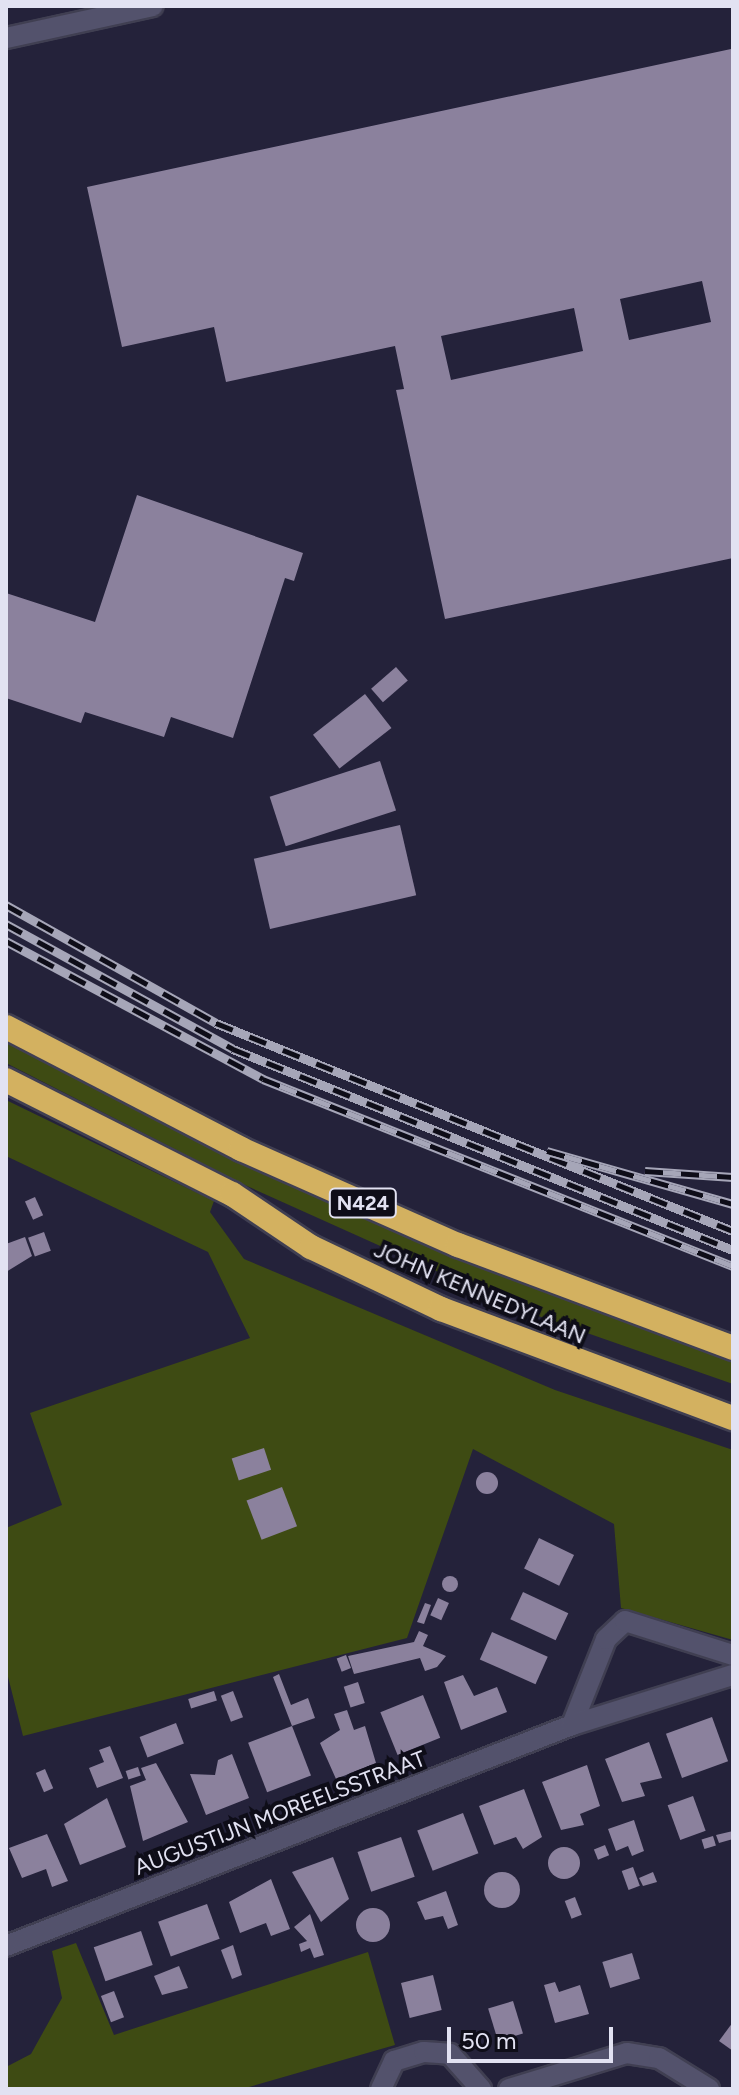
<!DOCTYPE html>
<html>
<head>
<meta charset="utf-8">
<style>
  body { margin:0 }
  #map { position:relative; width:739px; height:2095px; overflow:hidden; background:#24223a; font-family:Figtree,sans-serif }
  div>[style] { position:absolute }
  .green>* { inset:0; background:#3e4b13 }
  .building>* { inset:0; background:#8b819d; transform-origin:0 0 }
  .round { border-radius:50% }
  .roads { filter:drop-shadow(2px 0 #403f52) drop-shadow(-2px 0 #403f52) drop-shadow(0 2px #403f52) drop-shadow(0 -2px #403f52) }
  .street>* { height:20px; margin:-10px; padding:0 10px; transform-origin:10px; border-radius:10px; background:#53526c }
  .highway>* { height:24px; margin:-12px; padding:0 12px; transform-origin:12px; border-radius:12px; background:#d3b160 }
  .rail>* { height:9px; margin-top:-4.5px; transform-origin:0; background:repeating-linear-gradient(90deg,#0e0d18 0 18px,#a6a6b8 0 36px); box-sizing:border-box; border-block:2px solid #a6a6b8 }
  span { translate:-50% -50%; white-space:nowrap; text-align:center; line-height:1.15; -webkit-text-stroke:8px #0e0d18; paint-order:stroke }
  .shield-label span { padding:2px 6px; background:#0e0d18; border:2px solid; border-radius:6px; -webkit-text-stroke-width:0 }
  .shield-label { font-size:20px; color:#e2e2f2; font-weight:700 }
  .street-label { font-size:22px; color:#e2e2f2 }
  .frame { position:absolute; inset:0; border:8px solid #e2e2f2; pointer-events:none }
  .scale { position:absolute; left:447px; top:2027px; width:166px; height:36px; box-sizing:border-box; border:4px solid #e2e2f2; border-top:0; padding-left:10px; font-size:24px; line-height:28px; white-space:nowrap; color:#e2e2f2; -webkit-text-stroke:6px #0e0d18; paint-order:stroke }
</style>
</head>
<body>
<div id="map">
  <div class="green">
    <i style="clip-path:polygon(6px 1042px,227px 1153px,498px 1272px,733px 1357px,733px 1384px,527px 1312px,247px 1186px,6px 1063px)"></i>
    <i style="clip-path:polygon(6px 1100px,214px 1201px,210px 1212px,244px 1259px,555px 1390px,733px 1450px,733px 1640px,621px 1608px,614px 1524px,473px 1449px,407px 1638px,23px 1736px,6px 1669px,6px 1528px,62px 1505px,30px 1413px,250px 1338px,208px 1252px,6px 1156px)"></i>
    <i style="clip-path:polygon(76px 1943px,114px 2035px,368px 1952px,395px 2045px,242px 2089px,6px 2089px,6px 2067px,31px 2054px,62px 1998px,52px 1951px)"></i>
  </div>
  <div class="building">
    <i style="clip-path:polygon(evenodd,731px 49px,733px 558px,445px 619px,396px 390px,404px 389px,395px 346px,226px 382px,214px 327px,122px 347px,87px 187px,731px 49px,702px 281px,711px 322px,629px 340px,620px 299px,702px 281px,731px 49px,574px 308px,583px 351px,451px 380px,441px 336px,574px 308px)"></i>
    <i style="clip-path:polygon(137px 495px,303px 553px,294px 581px,285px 578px,233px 738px,171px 717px,164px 737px,85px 712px,81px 723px,6px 698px,6px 593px,95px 622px)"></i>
    <i style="left:396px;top:667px;width:18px;height:33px;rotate:49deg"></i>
    <i style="left:365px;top:694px;width:43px;height:66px;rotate:52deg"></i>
    <i style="left:380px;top:761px;width:52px;height:116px;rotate:72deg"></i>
    <i style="left:400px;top:825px;width:72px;height:150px;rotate:77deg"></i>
    <i style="left:35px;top:1197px;width:20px;height:11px;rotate:66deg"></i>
    <i style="left:44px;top:1232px;width:20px;height:17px;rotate:70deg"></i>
    <i style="clip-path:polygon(25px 1237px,32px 1256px,6px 1272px,6px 1244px)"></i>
    <i style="left:264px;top:1448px;width:23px;height:34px;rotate:72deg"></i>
    <i class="round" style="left:476px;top:1472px;width:22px;height:22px"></i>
    <i style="left:282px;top:1487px;width:42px;height:38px;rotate:69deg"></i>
    <i style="left:539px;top:1538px;width:39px;height:34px;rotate:26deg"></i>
    <i class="round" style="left:442px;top:1576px;width:16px;height:16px"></i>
    <i style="left:523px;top:1592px;width:50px;height:30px;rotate:25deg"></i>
    <i style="left:438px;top:1598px;width:12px;height:19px;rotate:24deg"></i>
    <i style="clip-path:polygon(425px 1603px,431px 1605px,424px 1624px,417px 1622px)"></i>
    <i style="clip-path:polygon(419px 1631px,428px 1635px,423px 1646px,446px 1656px,437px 1667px,425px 1671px,420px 1658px,354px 1674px,348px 1656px,414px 1642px)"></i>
    <i style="left:492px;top:1632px;width:61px;height:30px;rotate:24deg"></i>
    <i style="left:346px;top:1655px;width:14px;height:10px;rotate:69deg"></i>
    <i style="clip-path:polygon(279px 1674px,291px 1705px,308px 1698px,315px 1718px,292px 1726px,273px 1677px)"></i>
    <i style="clip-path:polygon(463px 1675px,474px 1696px,497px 1687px,507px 1712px,461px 1730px,444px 1682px)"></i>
    <i style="left:358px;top:1682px;width:22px;height:15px;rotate:72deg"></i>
    <i style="left:214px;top:1691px;width:10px;height:27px;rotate:73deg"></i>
    <i style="left:233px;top:1691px;width:28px;height:13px;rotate:69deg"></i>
    <i style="left:423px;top:1695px;width:46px;height:46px;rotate:68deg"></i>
    <i style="clip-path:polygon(347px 1710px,354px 1730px,365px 1726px,376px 1763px,336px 1779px,320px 1743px,340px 1730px,334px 1714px)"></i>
    <i style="left:712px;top:1717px;width:47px;height:49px;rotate:70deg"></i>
    <i style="left:176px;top:1723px;width:22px;height:39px;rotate:69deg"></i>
    <i style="left:292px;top:1726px;width:53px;height:47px;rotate:69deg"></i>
    <i style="clip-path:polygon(649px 1742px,662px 1778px,640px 1783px,645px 1796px,622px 1802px,605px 1759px)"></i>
    <i style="clip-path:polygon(110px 1746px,123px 1778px,97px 1788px,89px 1768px,104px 1762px,99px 1750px)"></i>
    <i style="clip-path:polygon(232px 1754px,249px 1798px,206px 1815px,190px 1774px,215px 1775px,218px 1760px)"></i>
    <i style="clip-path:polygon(156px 1763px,188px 1822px,143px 1841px,130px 1786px,146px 1780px,141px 1768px)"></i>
    <i style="clip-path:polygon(587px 1765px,600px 1806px,580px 1814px,584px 1825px,561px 1830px,542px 1782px)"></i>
    <i style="left:138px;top:1767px;width:9px;height:13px;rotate:72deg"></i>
    <i style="left:45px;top:1769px;width:21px;height:10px;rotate:67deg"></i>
    <i style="clip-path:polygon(524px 1789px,542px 1837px,523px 1849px,516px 1837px,494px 1845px,479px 1806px)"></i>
    <i style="left:693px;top:1796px;width:37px;height:27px;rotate:70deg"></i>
    <i style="clip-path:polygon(107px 1798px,126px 1847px,80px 1865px,64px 1824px)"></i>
    <i style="left:463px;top:1813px;width:43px;height:49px;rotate:69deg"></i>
    <i style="clip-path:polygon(634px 1820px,644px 1851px,632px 1856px,628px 1846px,616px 1851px,608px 1829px)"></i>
    <i style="clip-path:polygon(733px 1831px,733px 1839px,719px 1843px,716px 1835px)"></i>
    <i style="clip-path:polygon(47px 1834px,68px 1881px,52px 1887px,46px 1869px,22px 1878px,9px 1848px)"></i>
    <i style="left:713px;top:1836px;width:10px;height:12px;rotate:73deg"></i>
    <i style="left:401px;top:1837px;width:42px;height:46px;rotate:71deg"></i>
    <i style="left:605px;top:1845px;width:11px;height:12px;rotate:68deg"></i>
    <i class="round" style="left:548px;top:1847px;width:32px;height:32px"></i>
    <i style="clip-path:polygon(333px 1857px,349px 1899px,321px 1922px,292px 1872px)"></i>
    <i style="left:633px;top:1867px;width:20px;height:12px;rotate:70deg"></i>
    <i style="clip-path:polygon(653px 1872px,657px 1882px,643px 1886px,639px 1878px)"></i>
    <i class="round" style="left:484px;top:1872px;width:36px;height:36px"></i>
    <i style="clip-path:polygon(271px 1879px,290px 1929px,271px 1936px,266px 1923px,240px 1933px,229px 1902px)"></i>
    <i style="clip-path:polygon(446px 1891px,458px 1925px,448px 1929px,443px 1916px,425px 1920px,417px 1902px)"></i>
    <i style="left:575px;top:1897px;width:19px;height:11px;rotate:69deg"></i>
    <i style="left:207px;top:1904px;width:37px;height:52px;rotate:70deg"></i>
    <i class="round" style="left:356px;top:1908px;width:34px;height:34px"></i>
    <i style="clip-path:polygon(310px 1914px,324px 1955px,314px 1958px,310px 1948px,301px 1952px,299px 1944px,307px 1941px,294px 1927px)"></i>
    <i style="left:141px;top:1931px;width:36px;height:50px;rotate:71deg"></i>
    <i style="clip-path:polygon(233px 1945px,242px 1975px,232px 1979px,221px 1950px)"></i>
    <i style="left:632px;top:1953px;width:27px;height:31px;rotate:73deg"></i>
    <i style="clip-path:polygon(179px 1966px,188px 1988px,162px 1995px,154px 1976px)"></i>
    <i style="left:433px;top:1975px;width:36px;height:33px;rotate:76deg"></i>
    <i style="clip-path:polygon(555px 1982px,559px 1992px,580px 1985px,589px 2014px,555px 2023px,544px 1985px)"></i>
    <i style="left:114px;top:1991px;width:28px;height:14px;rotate:69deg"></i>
    <i style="left:513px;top:2001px;width:34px;height:26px;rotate:73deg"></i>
    <i style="clip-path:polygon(733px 2022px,733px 2051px,719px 2041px)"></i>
  </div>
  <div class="roads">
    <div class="street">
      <i style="left:6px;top:38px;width:150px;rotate:-12.3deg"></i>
      <i style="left:572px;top:1725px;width:92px;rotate:-68.4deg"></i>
      <i style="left:606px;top:1639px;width:26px;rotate:-43deg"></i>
      <i style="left:625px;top:1621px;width:113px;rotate:17.5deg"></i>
      <i style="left:6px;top:1946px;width:608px;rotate:-21.33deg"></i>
      <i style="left:572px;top:1725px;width:169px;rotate:-17.3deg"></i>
      <i style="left:381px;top:2089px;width:31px;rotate:-65deg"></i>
      <i style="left:394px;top:2061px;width:31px;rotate:-17deg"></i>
      <i style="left:424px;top:2052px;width:26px;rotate:4deg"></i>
      <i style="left:450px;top:2054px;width:47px;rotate:48.5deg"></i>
      <i style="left:509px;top:2089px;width:123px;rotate:-17deg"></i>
      <i style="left:627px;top:2053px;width:32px;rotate:9deg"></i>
      <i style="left:659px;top:2058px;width:59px;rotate:31.8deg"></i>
    </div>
    <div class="highway">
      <i style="left:6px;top:1027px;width:265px;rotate:27.4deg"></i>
      <i style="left:241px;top:1149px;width:237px;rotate:23.9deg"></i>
      <i style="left:458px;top:1245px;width:294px;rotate:20.5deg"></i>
      <i style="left:6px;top:1080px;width:253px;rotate:26.8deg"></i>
      <i style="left:232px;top:1194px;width:95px;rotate:33.9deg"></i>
      <i style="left:311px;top:1247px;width:144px;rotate:25.5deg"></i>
      <i style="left:441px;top:1309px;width:312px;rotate:20.5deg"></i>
    </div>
  </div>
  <div class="rail">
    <i style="left:6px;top:905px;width:241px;rotate:29.3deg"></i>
    <i style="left:216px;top:1023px;width:557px;rotate:21.92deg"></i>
    <i style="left:6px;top:924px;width:259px;rotate:28.8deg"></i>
    <i style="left:233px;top:1049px;width:539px;rotate:21.9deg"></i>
    <i style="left:6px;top:941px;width:292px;rotate:28.2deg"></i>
    <i style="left:263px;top:1079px;width:506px;rotate:21.7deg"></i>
    <i style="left:547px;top:1151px;width:193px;rotate:15.9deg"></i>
    <i style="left:645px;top:1171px;width:88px;rotate:3.9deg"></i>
  </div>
  <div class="shield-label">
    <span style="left:363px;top:1203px">N424</span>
  </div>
  <div class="street-label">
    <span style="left:480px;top:1293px;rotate:23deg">JOHN KENNEDYLAAN</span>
    <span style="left:280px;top:1813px;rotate:-21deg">AUGUSTIJN MOREELSSTRAAT</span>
  </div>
  <div class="frame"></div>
  <div class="scale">50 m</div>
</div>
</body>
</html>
